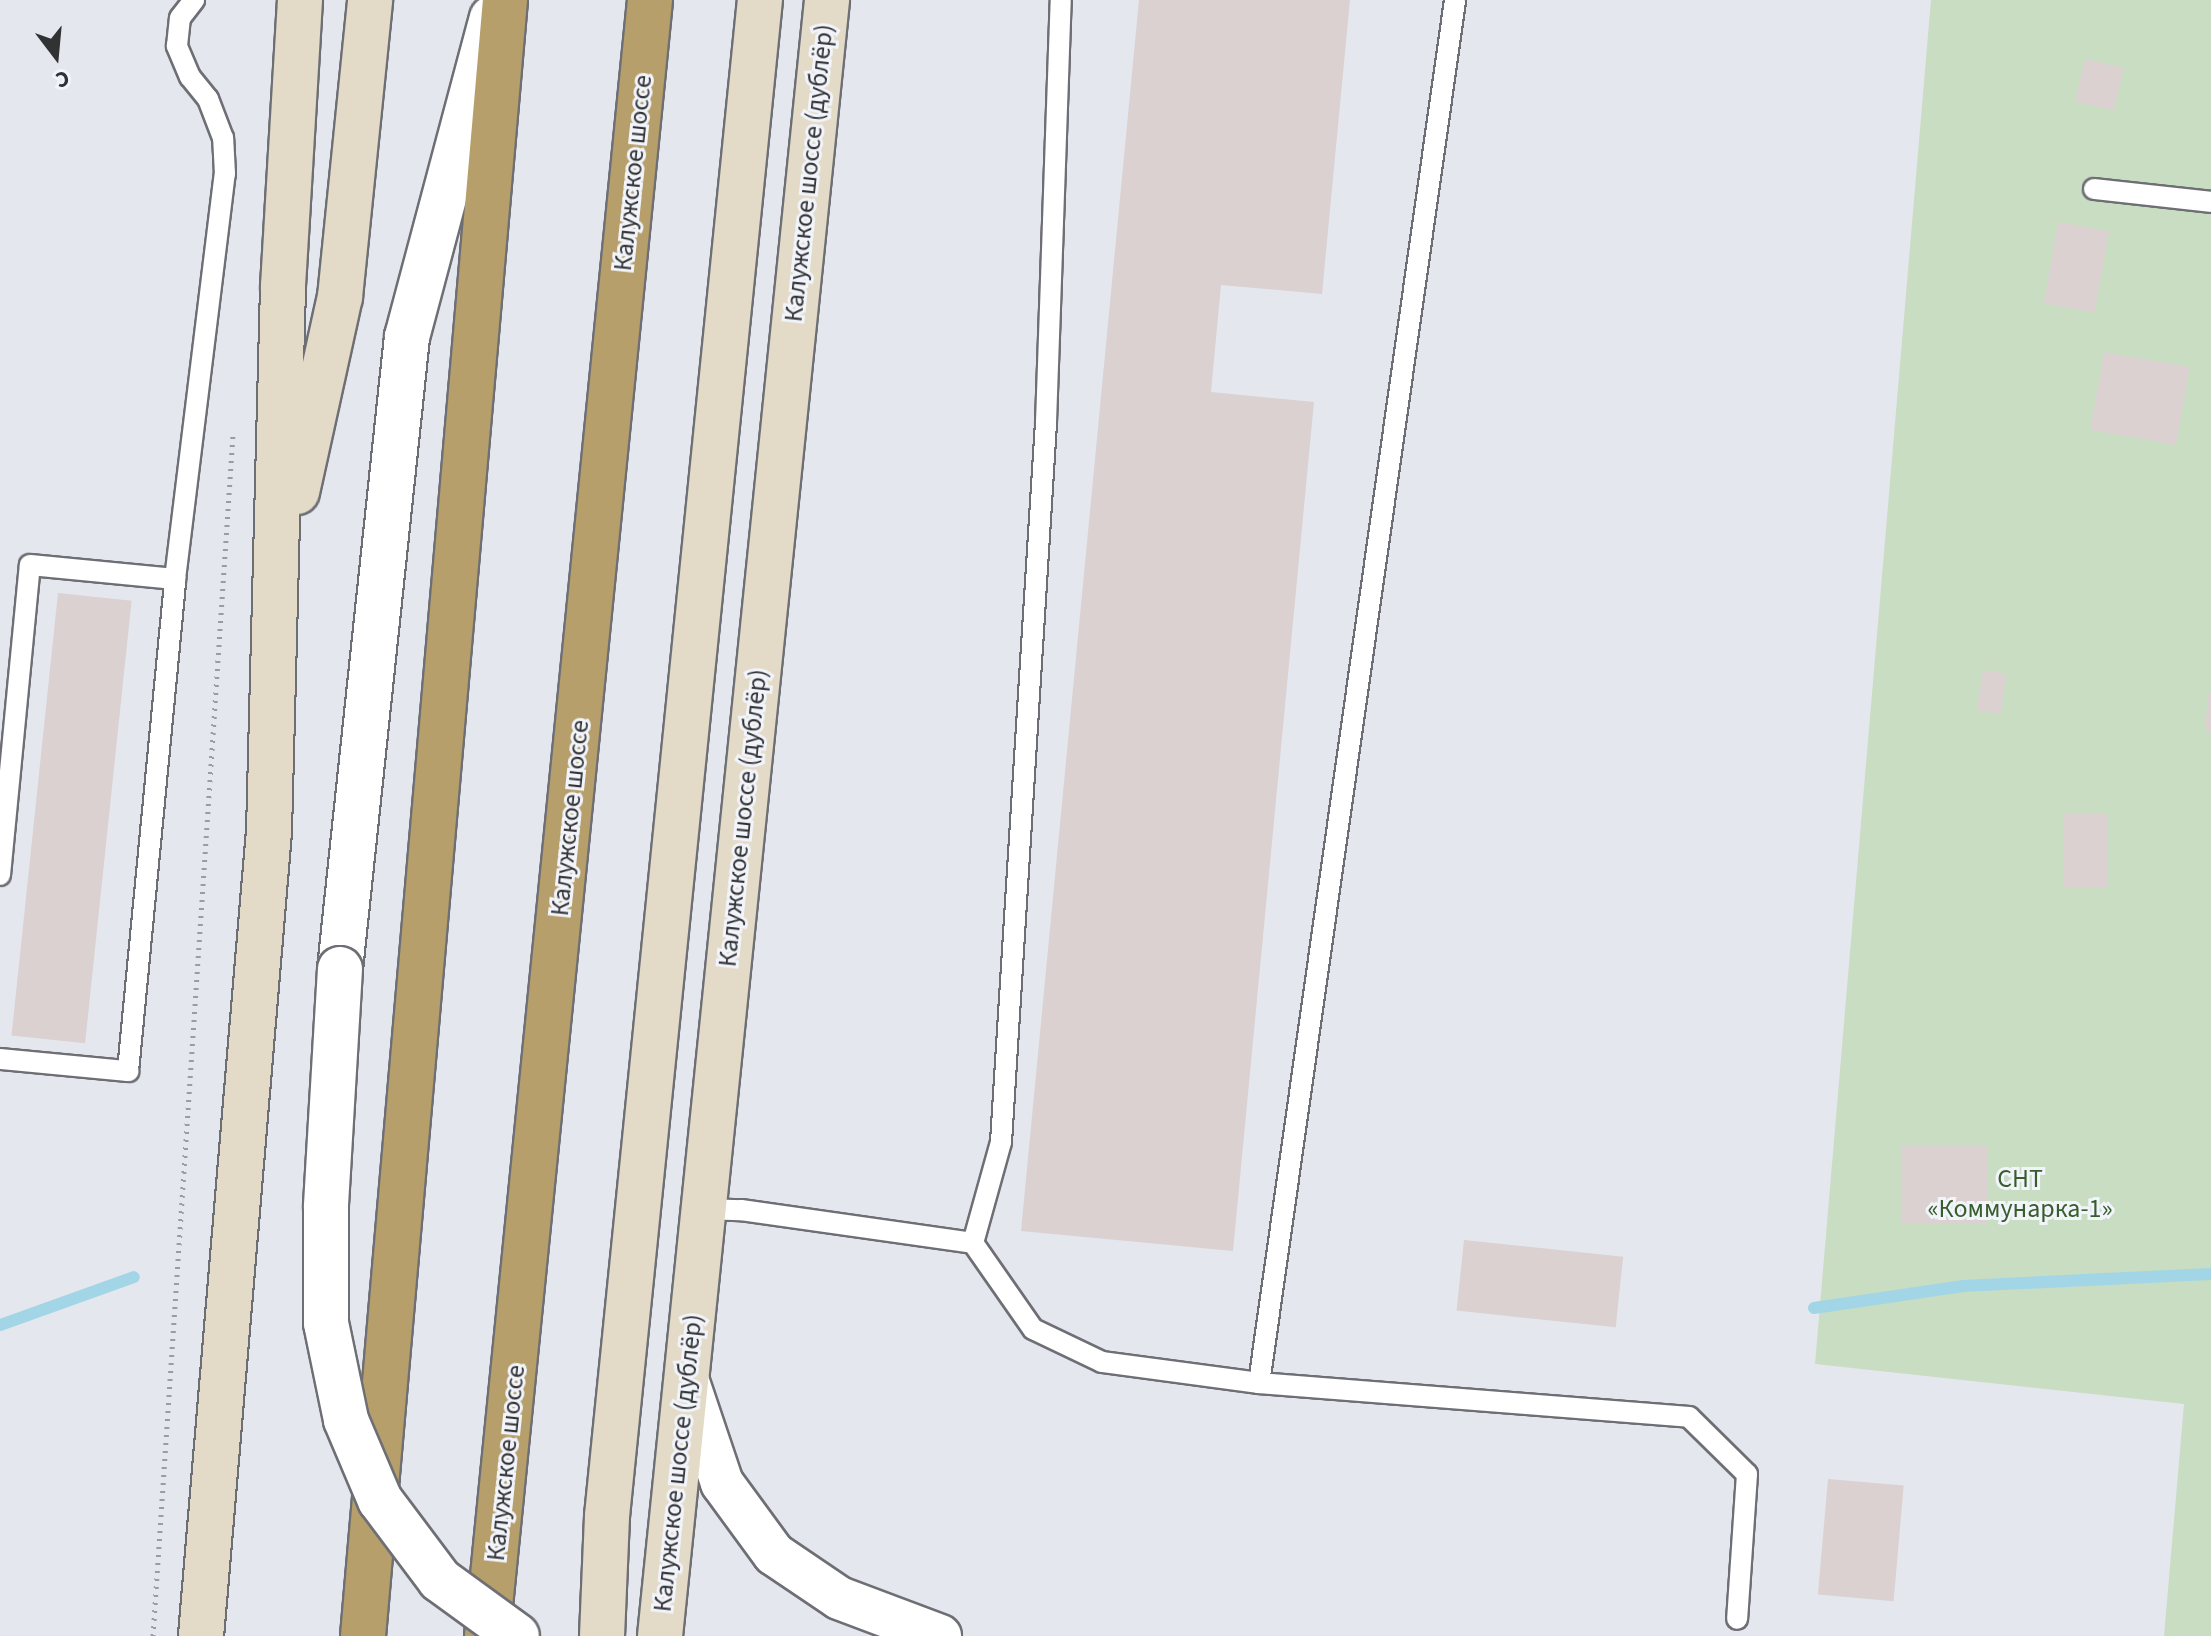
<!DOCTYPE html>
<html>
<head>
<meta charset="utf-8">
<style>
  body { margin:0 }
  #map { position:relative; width:2211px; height:1636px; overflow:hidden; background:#e5e7ee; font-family:"Source Sans 3",sans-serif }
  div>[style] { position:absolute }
  .green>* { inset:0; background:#c8ddc2 }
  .stream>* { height:12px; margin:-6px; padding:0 6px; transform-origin:6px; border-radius:6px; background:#a2d6e6 }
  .building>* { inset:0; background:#dad1d0; transform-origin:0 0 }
  .path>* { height:5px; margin-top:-2.5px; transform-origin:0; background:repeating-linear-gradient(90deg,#9b9ca1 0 2px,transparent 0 8px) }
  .roads { filter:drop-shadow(2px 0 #6e6f75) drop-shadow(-2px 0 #6e6f75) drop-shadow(0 2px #6e6f75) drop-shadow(0 -2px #6e6f75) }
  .service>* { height:20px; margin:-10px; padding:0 10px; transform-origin:10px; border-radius:10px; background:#fff }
  .minor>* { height:42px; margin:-21px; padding:0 21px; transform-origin:21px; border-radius:21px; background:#fff }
  .tertiary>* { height:44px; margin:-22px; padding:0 22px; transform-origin:22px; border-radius:22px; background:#fff }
  .secondary>* { height:44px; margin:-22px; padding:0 22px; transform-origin:22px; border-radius:22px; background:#e3dbc7 }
  .trunk>* { height:44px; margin:-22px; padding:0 22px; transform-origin:22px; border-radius:22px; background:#b69f6a }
  .bridges { filter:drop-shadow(2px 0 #6e6f75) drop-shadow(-2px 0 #6e6f75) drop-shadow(0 2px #6e6f75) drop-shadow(0 -2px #6e6f75) }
  .tertiary-bridge>* { height:44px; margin:-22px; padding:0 22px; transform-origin:22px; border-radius:22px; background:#fff }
  span { translate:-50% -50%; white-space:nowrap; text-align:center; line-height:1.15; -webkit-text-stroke:6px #f2f4fb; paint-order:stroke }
  .street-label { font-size:26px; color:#313234 }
  .park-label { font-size:26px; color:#375d2c }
  .north { position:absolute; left:16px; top:16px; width:80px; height:80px; -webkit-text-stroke:6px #f2f4fb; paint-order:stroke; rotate:164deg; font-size:22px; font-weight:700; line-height:32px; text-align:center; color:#313234 }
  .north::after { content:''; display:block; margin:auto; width:28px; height:36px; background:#313234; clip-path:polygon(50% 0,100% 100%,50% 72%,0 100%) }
</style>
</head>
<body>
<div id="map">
  <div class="green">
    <i style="clip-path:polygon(1931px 0,2211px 0,2211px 1636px,2164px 1636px,2184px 1404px,1815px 1364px)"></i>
  </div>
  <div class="stream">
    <i style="left:1814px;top:1308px;width:151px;rotate:-8.4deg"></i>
    <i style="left:1963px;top:1286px;width:248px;rotate:-2.8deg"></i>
    <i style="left:0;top:1325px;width:142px;rotate:-19.7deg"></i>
  </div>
  <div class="building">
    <i style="clip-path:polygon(1139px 0,1350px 0,1322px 294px,1221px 285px,1211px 392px,1314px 402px,1233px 1251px,1021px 1231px)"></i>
    <i style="left:2085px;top:59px;width:40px;height:44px;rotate:13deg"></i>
    <i style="left:2058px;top:222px;width:52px;height:83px;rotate:10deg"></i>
    <i style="left:2104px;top:352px;width:87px;height:79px;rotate:10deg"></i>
    <i style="left:58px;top:593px;width:74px;height:445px;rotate:6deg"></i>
    <i style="left:1983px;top:670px;width:24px;height:41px;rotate:9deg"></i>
    <i style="clip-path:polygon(2208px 694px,2211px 694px,2211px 733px,2205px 732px)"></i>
    <i style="left:2063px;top:813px;width:45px;height:74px"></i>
    <i style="left:1902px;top:1145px;width:85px;height:79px"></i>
    <i style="left:1464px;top:1240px;width:160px;height:71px;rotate:6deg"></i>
    <i style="left:1828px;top:1479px;width:76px;height:116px;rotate:5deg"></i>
  </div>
  <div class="path">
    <i style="left:153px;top:1636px;width:1203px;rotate:-86.19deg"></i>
  </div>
  <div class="roads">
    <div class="service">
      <i style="left:2094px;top:189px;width:118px;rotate:6.3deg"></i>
      <i style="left:0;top:875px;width:311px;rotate:-84.5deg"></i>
      <i style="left:30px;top:565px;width:146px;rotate:5.5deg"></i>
      <i style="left:0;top:1059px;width:129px;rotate:5.4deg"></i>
      <i style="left:128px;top:1071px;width:494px;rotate:-84.5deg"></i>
      <i style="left:175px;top:579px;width:408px;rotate:-83deg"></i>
      <i style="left:225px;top:174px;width:36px;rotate:-93deg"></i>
      <i style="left:223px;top:138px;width:42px;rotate:-111deg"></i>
      <i style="left:208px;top:99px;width:28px;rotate:-129deg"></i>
      <i style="left:190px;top:77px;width:34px;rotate:-113deg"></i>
      <i style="left:177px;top:46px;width:28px;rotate:-84deg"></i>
      <i style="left:180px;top:18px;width:23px;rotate:-52deg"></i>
      <i style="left:703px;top:1209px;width:38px;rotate:2deg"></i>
      <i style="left:741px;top:1210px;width:234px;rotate:8.1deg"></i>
      <i style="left:973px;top:1243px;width:105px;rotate:55.1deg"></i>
      <i style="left:1033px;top:1329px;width:76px;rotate:25.6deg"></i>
      <i style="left:1102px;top:1362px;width:158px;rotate:7.6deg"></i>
      <i style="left:1259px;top:1383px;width:431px;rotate:4.5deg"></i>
      <i style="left:1689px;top:1417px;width:81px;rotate:44.5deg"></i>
      <i style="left:1747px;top:1474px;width:145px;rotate:93.9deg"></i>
      <i style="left:973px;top:1243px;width:105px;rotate:-74.5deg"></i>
      <i style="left:1001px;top:1142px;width:721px;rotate:-86.42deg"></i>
      <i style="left:1046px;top:422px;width:422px;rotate:-88deg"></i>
      <i style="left:1259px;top:1383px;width:1397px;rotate:-81.93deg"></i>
    </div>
    <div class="minor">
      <i style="left:686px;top:1376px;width:113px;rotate:71.4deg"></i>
      <i style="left:722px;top:1483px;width:88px;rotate:53.8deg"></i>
      <i style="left:774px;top:1554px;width:78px;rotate:34.1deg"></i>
      <i style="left:839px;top:1598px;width:108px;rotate:20.6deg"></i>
    </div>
    <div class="tertiary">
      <i style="left:340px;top:969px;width:636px;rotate:-83.95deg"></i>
      <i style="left:407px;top:337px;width:330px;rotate:-75.1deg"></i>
    </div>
    <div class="secondary">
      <i style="left:297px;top:492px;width:200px;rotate:-77.6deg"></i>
      <i style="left:340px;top:297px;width:299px;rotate:-84.2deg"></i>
      <i style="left:201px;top:1636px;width:807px;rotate:-85.17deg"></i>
      <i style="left:269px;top:832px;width:546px;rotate:-88.53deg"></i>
      <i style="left:283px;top:286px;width:287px;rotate:-86.6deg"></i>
      <i style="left:602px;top:1636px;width:120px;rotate:-87.6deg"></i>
      <i style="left:607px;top:1516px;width:1524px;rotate:-84.24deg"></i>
      <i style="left:660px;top:1636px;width:1645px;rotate:-84.17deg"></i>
    </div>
    <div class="trunk">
      <i style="left:363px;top:1636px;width:1642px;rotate:-85.04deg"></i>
      <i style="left:487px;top:1636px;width:1644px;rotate:-84.31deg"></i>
    </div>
  </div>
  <div class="bridges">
    <div class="tertiary-bridge">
      <i style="left:340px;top:969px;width:239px;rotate:93.4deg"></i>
      <i style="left:326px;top:1208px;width:115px;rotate:90deg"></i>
      <i style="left:326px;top:1323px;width:99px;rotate:78.3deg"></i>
      <i style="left:346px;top:1420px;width:87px;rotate:67deg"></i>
      <i style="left:380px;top:1500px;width:100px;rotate:53.1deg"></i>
      <i style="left:440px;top:1580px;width:95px;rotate:36deg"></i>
    </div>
  </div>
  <div class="street-label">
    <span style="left:633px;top:173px;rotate:-84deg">Калужское шоссе</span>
    <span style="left:809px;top:173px;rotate:-84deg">Калужское шоссе (дублёр)</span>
    <span style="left:570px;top:818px;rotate:-84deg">Калужское шоссе</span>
    <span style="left:743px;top:818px;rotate:-84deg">Калужское шоссе (дублёр)</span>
    <span style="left:506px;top:1463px;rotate:-84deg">Калужское шоссе</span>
    <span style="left:678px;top:1463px;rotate:-84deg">Калужское шоссе (дублёр)</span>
  </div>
  <div class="park-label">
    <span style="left:2020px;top:1194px">СНТ<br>«Коммунарка-1»</span>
  </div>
  <div class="north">С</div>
</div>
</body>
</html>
